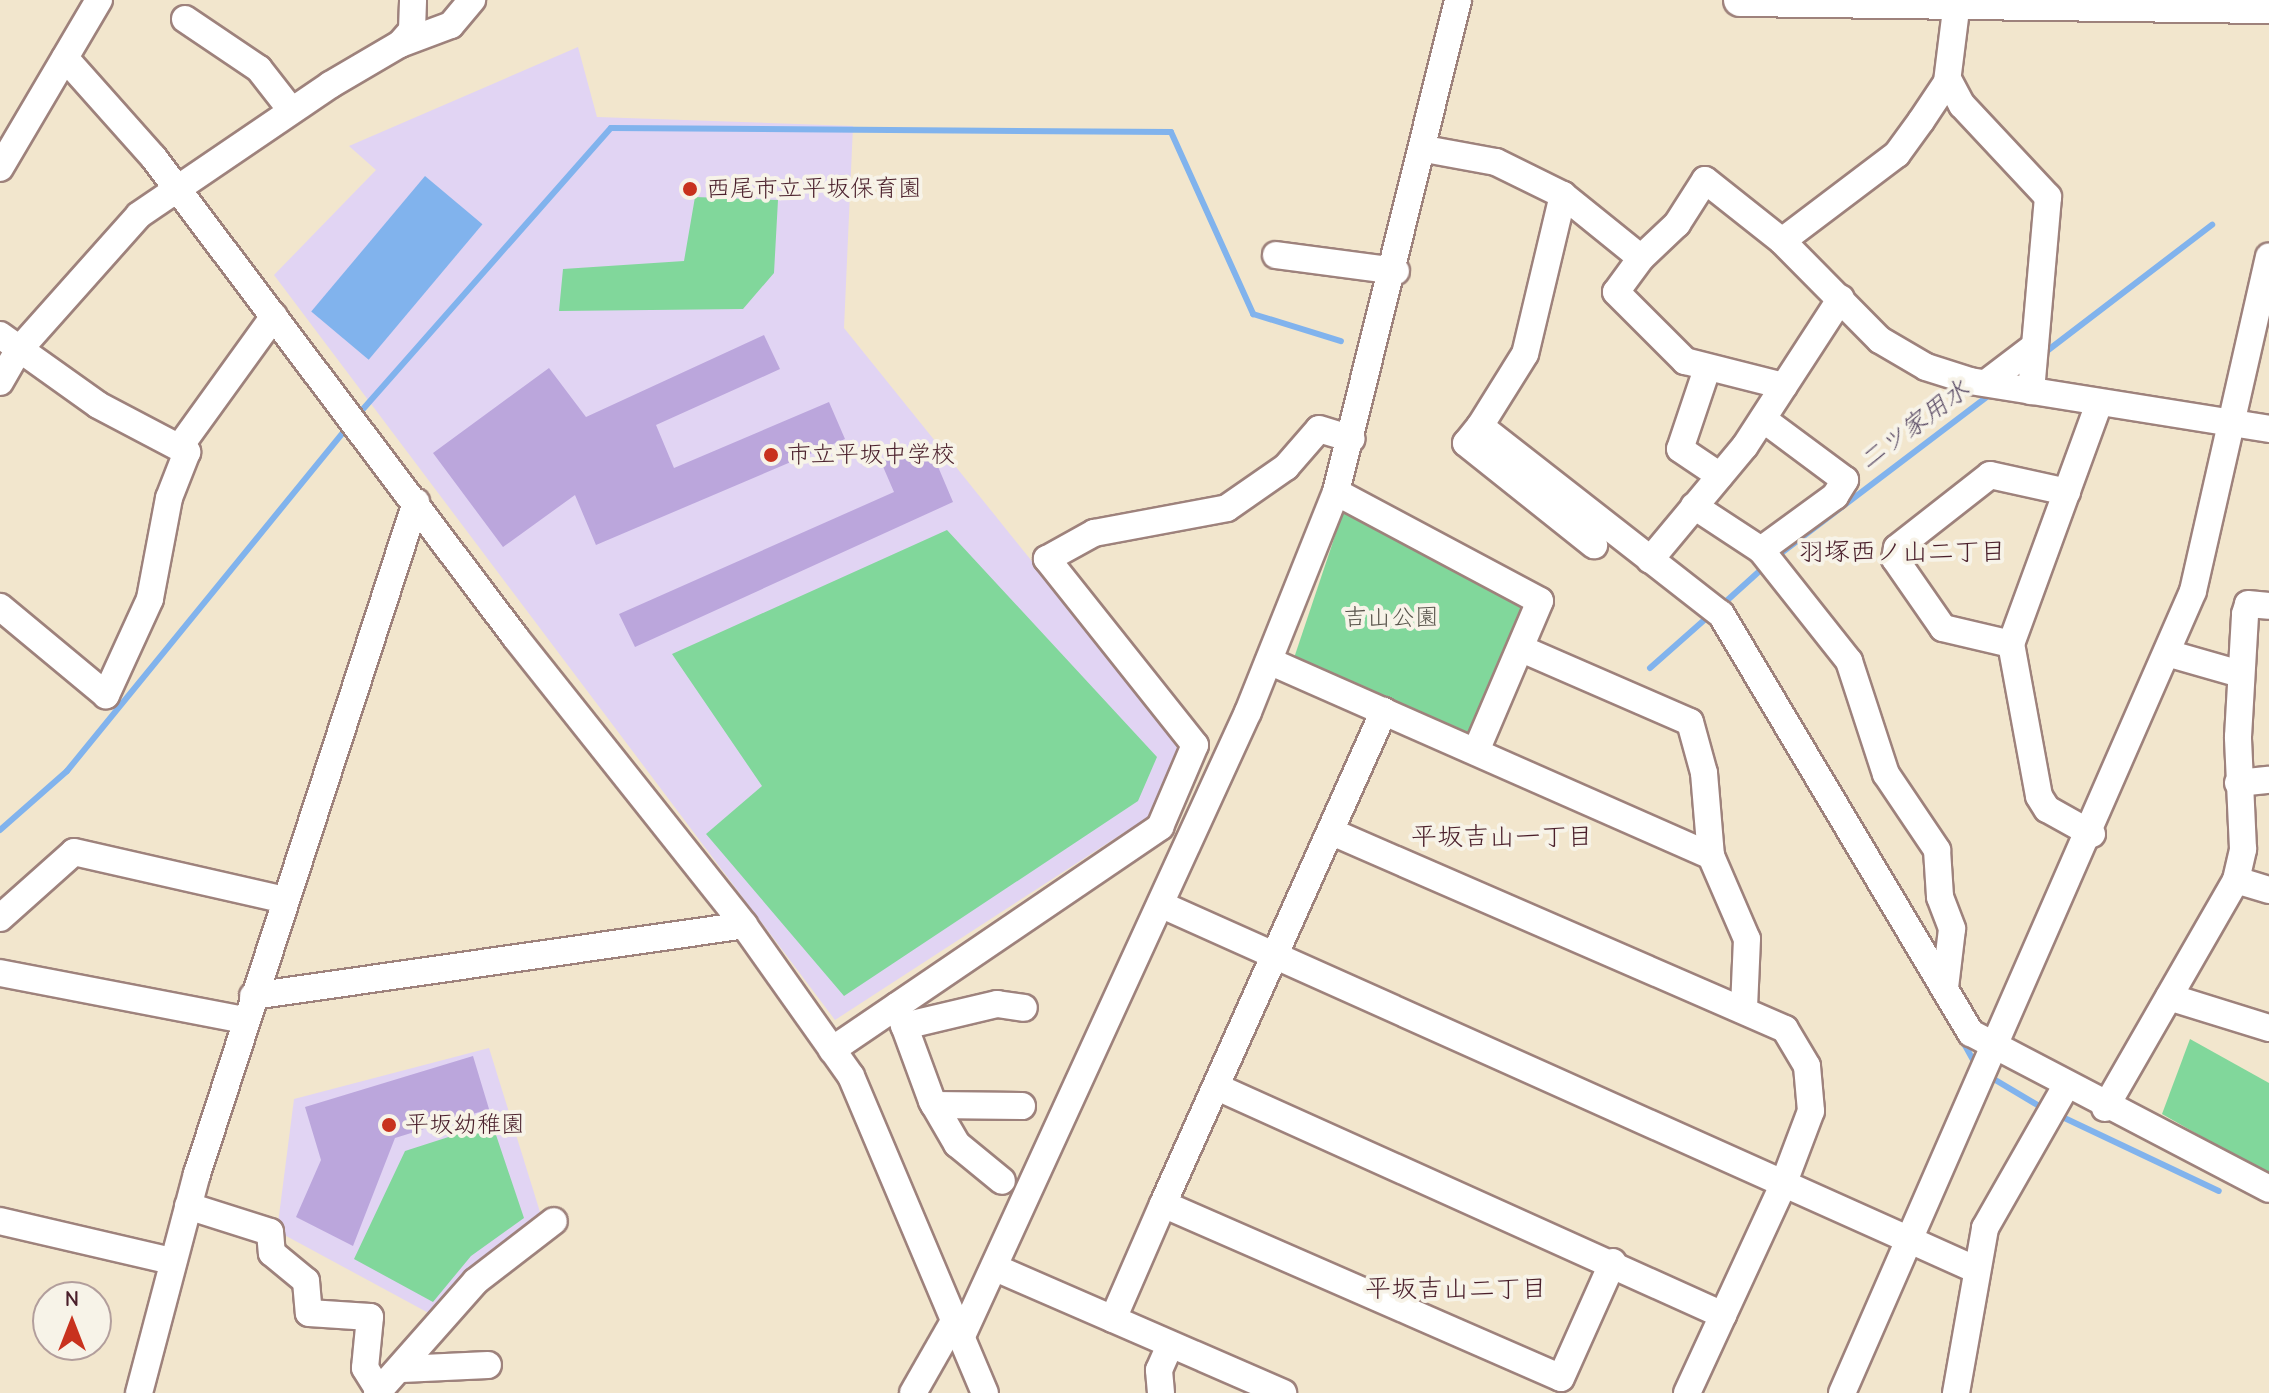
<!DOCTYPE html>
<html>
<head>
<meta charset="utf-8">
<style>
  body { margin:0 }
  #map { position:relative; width:2269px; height:1393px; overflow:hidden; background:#f2e6cd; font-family:"Comic Neue","Klee One",sans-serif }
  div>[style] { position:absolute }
  .built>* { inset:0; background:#e1d4f3 }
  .green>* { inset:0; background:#81d79b }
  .water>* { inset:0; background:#81b3ed; transform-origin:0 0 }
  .stream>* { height:6px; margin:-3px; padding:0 3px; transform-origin:3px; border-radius:3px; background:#81b3ed }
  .building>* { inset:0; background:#bba6dc }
  .roads { filter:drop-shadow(2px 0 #9e827c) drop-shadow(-2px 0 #9e827c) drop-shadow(0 2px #9e827c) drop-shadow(0 -2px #9e827c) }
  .minor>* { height:26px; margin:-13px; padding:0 13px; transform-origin:13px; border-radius:13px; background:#fff }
  .major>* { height:32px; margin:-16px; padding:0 16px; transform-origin:16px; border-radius:16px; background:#fff }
  .dots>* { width:22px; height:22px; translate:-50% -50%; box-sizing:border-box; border:4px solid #f7f3e8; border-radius:50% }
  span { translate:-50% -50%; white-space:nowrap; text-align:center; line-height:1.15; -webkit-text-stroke:8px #f7f3e8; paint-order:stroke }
  .poi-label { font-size:24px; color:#4a1f2b }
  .left { translate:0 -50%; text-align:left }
  .park-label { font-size:24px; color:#5a564d }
  .water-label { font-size:26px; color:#5a4b65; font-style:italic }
  .neighbourhood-label { font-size:26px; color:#4a1f2b }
  .north { position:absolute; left:32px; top:1281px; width:80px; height:80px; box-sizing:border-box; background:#f7f3e8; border:2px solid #b29e9c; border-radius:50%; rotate:0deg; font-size:22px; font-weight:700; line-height:32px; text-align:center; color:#4a1f2b }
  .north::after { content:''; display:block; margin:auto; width:28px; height:36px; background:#c8321e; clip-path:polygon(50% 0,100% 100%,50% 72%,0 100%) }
</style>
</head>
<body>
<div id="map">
  <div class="built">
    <i style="clip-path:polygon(578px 47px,597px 117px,853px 126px,844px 328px,1180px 745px,1151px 815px,835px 1020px,274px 275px,376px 170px,349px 146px)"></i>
    <i style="clip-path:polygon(489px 1048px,540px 1212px,436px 1317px,277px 1231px,294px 1099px)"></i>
  </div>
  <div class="green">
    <i style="clip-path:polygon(695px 197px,778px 200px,774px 273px,743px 309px,559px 311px,563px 269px,684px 261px)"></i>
    <i style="clip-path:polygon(1344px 509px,1529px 608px,1473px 733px,1462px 736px,1293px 661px)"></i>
    <i style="clip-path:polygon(947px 530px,1157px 757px,1138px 801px,844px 996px,706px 834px,762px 786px,672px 654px)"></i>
    <i style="clip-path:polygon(2190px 1039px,2269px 1083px,2269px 1175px,2162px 1114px)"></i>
    <i style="clip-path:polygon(492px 1123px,524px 1218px,471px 1256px,433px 1302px,354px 1259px,405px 1151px)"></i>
  </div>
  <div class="water">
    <i style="left:425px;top:176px;width:75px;height:177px;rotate:40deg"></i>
  </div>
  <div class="stream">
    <i style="left:2043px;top:354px;width:213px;rotate:-37.4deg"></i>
    <i style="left:356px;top:417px;width:385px;rotate:-48.6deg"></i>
    <i style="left:611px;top:128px;width:560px;rotate:0.41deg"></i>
    <i style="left:1171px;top:132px;width:200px;rotate:65.7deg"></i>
    <i style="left:1253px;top:314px;width:92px;rotate:17.1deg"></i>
    <i style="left:1776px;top:557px;width:273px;rotate:-37.2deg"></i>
    <i style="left:1722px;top:605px;width:57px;rotate:-42.1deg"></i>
    <i style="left:1650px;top:668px;width:80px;rotate:-41.5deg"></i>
    <i style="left:0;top:830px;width:89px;rotate:-41.4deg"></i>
    <i style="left:67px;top:771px;width:446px;rotate:-50.8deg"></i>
    <i style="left:1962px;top:1040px;width:29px;rotate:61deg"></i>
    <i style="left:1987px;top:1075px;width:69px;rotate:30.7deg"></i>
    <i style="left:2056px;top:1114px;width:180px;rotate:25.3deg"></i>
  </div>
  <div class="building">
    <i style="clip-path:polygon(764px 335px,780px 369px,656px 425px,674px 468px,829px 402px,845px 439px,596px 545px,575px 495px,503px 547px,433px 453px,549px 368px,586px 417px)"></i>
    <i style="clip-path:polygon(928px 443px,953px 502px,635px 647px,619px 614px,894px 492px,881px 462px)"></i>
    <i style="clip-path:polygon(473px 1056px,489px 1109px,395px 1138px,353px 1246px,296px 1217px,321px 1160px,305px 1107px)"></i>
  </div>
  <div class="roads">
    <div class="minor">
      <i style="left:185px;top:19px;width:89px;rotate:34deg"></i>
      <i style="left:259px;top:69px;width:52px;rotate:52deg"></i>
      <i style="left:400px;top:44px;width:18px;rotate:-49deg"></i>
      <i style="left:412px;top:30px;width:30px;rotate:-88deg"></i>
      <i style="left:65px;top:58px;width:134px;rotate:48.3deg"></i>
      <i style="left:154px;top:158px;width:601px;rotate:52.98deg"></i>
      <i style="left:516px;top:638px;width:367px;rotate:51.5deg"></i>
      <i style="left:744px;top:925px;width:185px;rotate:54.7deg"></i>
      <i style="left:851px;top:1076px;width:344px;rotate:67.1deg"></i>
      <i style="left:1948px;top:79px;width:30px;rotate:62deg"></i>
      <i style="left:1962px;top:105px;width:126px;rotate:46.9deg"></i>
      <i style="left:2048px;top:197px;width:195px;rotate:95deg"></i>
      <i style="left:1425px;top:149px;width:72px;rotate:10.4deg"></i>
      <i style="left:1496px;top:162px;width:75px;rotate:26.2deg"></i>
      <i style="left:1563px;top:195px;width:100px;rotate:38.9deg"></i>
      <i style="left:1641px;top:258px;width:50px;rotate:-43.4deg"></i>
      <i style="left:1677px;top:224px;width:52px;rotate:-57.5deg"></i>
      <i style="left:1705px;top:180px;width:98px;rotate:38.4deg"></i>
      <i style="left:1782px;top:241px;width:139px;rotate:45.3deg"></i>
      <i style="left:1880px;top:340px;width:53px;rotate:30.4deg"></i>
      <i style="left:1926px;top:367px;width:46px;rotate:17.7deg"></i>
      <i style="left:1970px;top:381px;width:303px;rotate:9.1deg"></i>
      <i style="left:0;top:168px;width:195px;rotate:-59.5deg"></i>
      <i style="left:1563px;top:195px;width:163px;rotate:103.4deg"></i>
      <i style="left:1525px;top:354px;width:85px;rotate:122deg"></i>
      <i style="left:1480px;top:426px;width:306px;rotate:38deg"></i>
      <i style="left:1721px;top:614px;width:488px;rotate:59.2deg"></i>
      <i style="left:1971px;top:1033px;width:336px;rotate:27.6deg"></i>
      <i style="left:1782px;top:241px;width:144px;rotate:-37.1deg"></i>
      <i style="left:1897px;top:154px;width:41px;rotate:-54deg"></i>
      <i style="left:1921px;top:121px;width:47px;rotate:-56.3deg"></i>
      <i style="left:1947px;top:82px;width:81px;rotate:-82.9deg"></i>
      <i style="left:1276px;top:255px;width:121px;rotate:7.6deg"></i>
      <i style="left:1641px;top:258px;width:42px;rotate:126.3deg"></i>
      <i style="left:1616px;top:292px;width:98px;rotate:45deg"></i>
      <i style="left:1685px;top:361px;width:102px;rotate:14.2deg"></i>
      <i style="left:0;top:335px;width:120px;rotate:35.5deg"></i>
      <i style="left:98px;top:405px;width:101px;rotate:27.8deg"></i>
      <i style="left:187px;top:452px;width:49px;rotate:111.4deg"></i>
      <i style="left:169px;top:498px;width:103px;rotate:100.7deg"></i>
      <i style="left:150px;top:599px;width:106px;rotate:114.6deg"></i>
      <i style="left:106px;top:695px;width:138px;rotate:-140.3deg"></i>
      <i style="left:1707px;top:369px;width:84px;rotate:108.6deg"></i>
      <i style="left:1680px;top:449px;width:48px;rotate:34deg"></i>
      <i style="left:0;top:382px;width:34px;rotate:-60deg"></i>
      <i style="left:17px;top:352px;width:183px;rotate:-48.3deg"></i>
      <i style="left:139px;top:215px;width:231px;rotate:-34.2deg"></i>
      <i style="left:330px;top:85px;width:81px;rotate:-30.4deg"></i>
      <i style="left:400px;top:44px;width:54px;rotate:-20.4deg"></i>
      <i style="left:451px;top:25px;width:33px;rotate:-50deg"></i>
      <i style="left:1986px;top:383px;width:61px;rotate:-37.1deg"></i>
      <i style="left:1480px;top:426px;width:22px;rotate:129deg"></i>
      <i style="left:1466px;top:443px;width:164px;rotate:38.6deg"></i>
      <i style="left:181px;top:445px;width:159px;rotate:-54.2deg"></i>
      <i style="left:1336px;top:492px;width:231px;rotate:28.1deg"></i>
      <i style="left:1540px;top:601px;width:163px;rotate:113.1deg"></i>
      <i style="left:1694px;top:506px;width:80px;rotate:33.3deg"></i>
      <i style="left:1761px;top:550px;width:92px;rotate:-36.1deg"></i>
      <i style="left:1835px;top:496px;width:19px;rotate:-58deg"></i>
      <i style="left:1845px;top:480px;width:102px;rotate:-143.4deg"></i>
      <i style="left:1761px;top:550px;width:142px;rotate:51.6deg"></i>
      <i style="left:1849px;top:661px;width:119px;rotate:71.9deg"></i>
      <i style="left:1886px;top:774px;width:92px;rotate:56.1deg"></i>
      <i style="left:1937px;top:850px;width:47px;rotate:86.3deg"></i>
      <i style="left:1940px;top:897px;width:34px;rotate:69deg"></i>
      <i style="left:1952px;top:929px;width:59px;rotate:96.8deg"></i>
      <i style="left:1650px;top:560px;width:148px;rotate:-50.2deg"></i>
      <i style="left:1745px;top:446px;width:176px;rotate:-57deg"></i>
      <i style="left:2011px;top:644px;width:70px;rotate:-166.8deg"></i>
      <i style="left:1943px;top:628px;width:84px;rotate:-124.8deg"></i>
      <i style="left:1895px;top:559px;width:11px;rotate:-80deg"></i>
      <i style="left:1897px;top:548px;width:118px;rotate:-38.1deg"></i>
      <i style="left:1990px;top:475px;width:79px;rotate:12.4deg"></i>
      <i style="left:1522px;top:649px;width:183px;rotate:23.5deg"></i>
      <i style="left:1690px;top:722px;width:53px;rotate:74.6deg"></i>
      <i style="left:1704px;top:773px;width:83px;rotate:85.2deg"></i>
      <i style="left:1711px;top:856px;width:90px;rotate:66.6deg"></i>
      <i style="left:1747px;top:939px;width:70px;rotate:92.5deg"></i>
      <i style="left:2167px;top:653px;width:76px;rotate:16deg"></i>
      <i style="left:1269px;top:661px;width:483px;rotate:23.8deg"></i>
      <i style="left:1384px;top:711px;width:540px;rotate:114.15deg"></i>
      <i style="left:1163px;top:1204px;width:434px;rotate:23.6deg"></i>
      <i style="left:1561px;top:1378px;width:127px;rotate:-65.9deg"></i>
      <i style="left:2238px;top:783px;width:31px;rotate:-6deg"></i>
      <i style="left:2092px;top:834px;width:51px;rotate:-150.9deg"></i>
      <i style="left:2047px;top:809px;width:15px;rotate:-122deg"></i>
      <i style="left:2039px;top:796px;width:155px;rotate:-100.4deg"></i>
      <i style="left:2011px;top:644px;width:257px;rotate:-69.9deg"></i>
      <i style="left:2236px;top:880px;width:34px;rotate:17deg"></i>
      <i style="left:1162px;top:905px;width:893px;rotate:24.13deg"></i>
      <i style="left:0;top:918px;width:99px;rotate:-41.7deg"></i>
      <i style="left:74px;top:852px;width:216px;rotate:12.8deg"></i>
      <i style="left:0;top:973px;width:249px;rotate:10.9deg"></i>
      <i style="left:253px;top:996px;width:496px;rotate:-8.2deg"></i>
      <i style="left:2169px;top:997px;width:105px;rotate:17.2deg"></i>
      <i style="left:897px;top:1006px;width:101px;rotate:69.8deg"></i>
      <i style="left:932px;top:1101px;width:50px;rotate:59.8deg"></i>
      <i style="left:957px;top:1144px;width:58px;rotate:39.4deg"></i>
      <i style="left:904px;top:1026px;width:96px;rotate:-13.3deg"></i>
      <i style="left:997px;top:1004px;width:27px;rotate:8deg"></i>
      <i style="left:832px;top:1050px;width:397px;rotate:-34.2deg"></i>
      <i style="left:1160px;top:827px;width:89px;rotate:-66.9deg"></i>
      <i style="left:1195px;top:745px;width:238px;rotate:-128.5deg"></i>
      <i style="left:1047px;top:559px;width:54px;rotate:-29deg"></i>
      <i style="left:1094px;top:533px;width:135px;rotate:-10.6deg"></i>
      <i style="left:1227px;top:508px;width:72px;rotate:-34.8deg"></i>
      <i style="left:1286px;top:467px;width:50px;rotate:-49deg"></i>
      <i style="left:1319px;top:429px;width:34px;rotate:17deg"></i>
      <i style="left:1217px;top:1087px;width:555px;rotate:24.26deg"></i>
      <i style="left:1723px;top:1315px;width:143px;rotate:-65.2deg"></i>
      <i style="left:1783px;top:1185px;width:79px;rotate:-69.3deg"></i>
      <i style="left:1811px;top:1111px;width:45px;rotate:-95.1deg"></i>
      <i style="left:1807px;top:1066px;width:43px;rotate:-120.7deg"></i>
      <i style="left:1785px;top:1029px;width:493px;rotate:-156.5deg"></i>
      <i style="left:934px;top:1105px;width:88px;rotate:0.7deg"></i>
      <i style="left:2105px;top:1108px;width:263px;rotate:-60.1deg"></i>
      <i style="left:2236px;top:880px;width:32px;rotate:-77deg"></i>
      <i style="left:2243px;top:849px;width:112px;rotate:-92.6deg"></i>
      <i style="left:2238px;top:737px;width:123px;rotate:-86.7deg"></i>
      <i style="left:2245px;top:614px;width:10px;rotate:-73deg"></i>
      <i style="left:2248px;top:604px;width:21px;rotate:5deg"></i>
      <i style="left:188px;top:1206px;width:86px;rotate:17.6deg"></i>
      <i style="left:270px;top:1232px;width:21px;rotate:85deg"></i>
      <i style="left:272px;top:1253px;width:44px;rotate:39.5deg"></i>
      <i style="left:306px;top:1281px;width:32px;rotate:85deg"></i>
      <i style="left:309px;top:1313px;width:61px;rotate:3.8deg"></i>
      <i style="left:370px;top:1317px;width:51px;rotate:95.6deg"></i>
      <i style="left:365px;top:1368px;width:26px;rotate:58deg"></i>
      <i style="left:0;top:1221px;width:177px;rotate:13.1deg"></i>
      <i style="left:998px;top:1269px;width:311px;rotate:23.5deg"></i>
      <i style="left:1113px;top:1319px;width:125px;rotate:-66.5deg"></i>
      <i style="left:961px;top:1338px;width:689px;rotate:-65.37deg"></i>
      <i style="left:1248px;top:712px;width:237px;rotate:-68.2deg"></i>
      <i style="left:1336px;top:492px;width:507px;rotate:-76.07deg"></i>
      <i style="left:402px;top:1369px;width:86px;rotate:-2.7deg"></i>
      <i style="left:139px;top:1393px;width:227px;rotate:-75.2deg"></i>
      <i style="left:197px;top:1174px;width:707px;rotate:-71.95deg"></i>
      <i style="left:377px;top:1393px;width:149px;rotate:-48.5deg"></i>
      <i style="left:476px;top:1281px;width:98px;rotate:-37.6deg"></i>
      <i style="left:913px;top:1393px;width:83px;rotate:-60.3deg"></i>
      <i style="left:1161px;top:1393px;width:23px;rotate:-95deg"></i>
      <i style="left:1159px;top:1370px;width:27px;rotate:-66deg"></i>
      <i style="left:1687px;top:1393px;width:86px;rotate:-65.2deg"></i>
      <i style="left:1842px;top:1393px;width:875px;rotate:-66.36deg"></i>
      <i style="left:2193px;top:591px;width:343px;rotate:-77.2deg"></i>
      <i style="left:1956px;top:1393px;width:168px;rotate:-80deg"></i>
      <i style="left:1985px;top:1228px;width:163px;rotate:-60.3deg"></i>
    </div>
    <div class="major">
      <i style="left:1740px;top:0;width:529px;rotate:0.76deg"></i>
    </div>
  </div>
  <div class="dots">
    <i style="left:690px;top:189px;background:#c8321e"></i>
    <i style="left:771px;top:455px;background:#c8321e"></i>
    <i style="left:389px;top:1125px;background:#c8321e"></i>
  </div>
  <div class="poi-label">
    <span class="left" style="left:706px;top:189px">西尾市立平坂保育園</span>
    <span class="left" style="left:787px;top:455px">市立平坂中学校</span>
    <span class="left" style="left:405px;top:1125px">平坂幼稚園</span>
  </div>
  <div class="park-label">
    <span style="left:1391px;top:618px">吉山公園</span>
  </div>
  <div class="water-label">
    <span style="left:1915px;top:426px;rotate:-37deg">二ツ家用水</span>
  </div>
  <div class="neighbourhood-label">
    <span style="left:1902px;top:553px">羽塚西ノ山二丁目</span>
    <span style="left:1502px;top:838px">平坂吉山一丁目</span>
    <span style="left:1456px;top:1290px">平坂吉山二丁目</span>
  </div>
  <div class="north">N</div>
</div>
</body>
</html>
